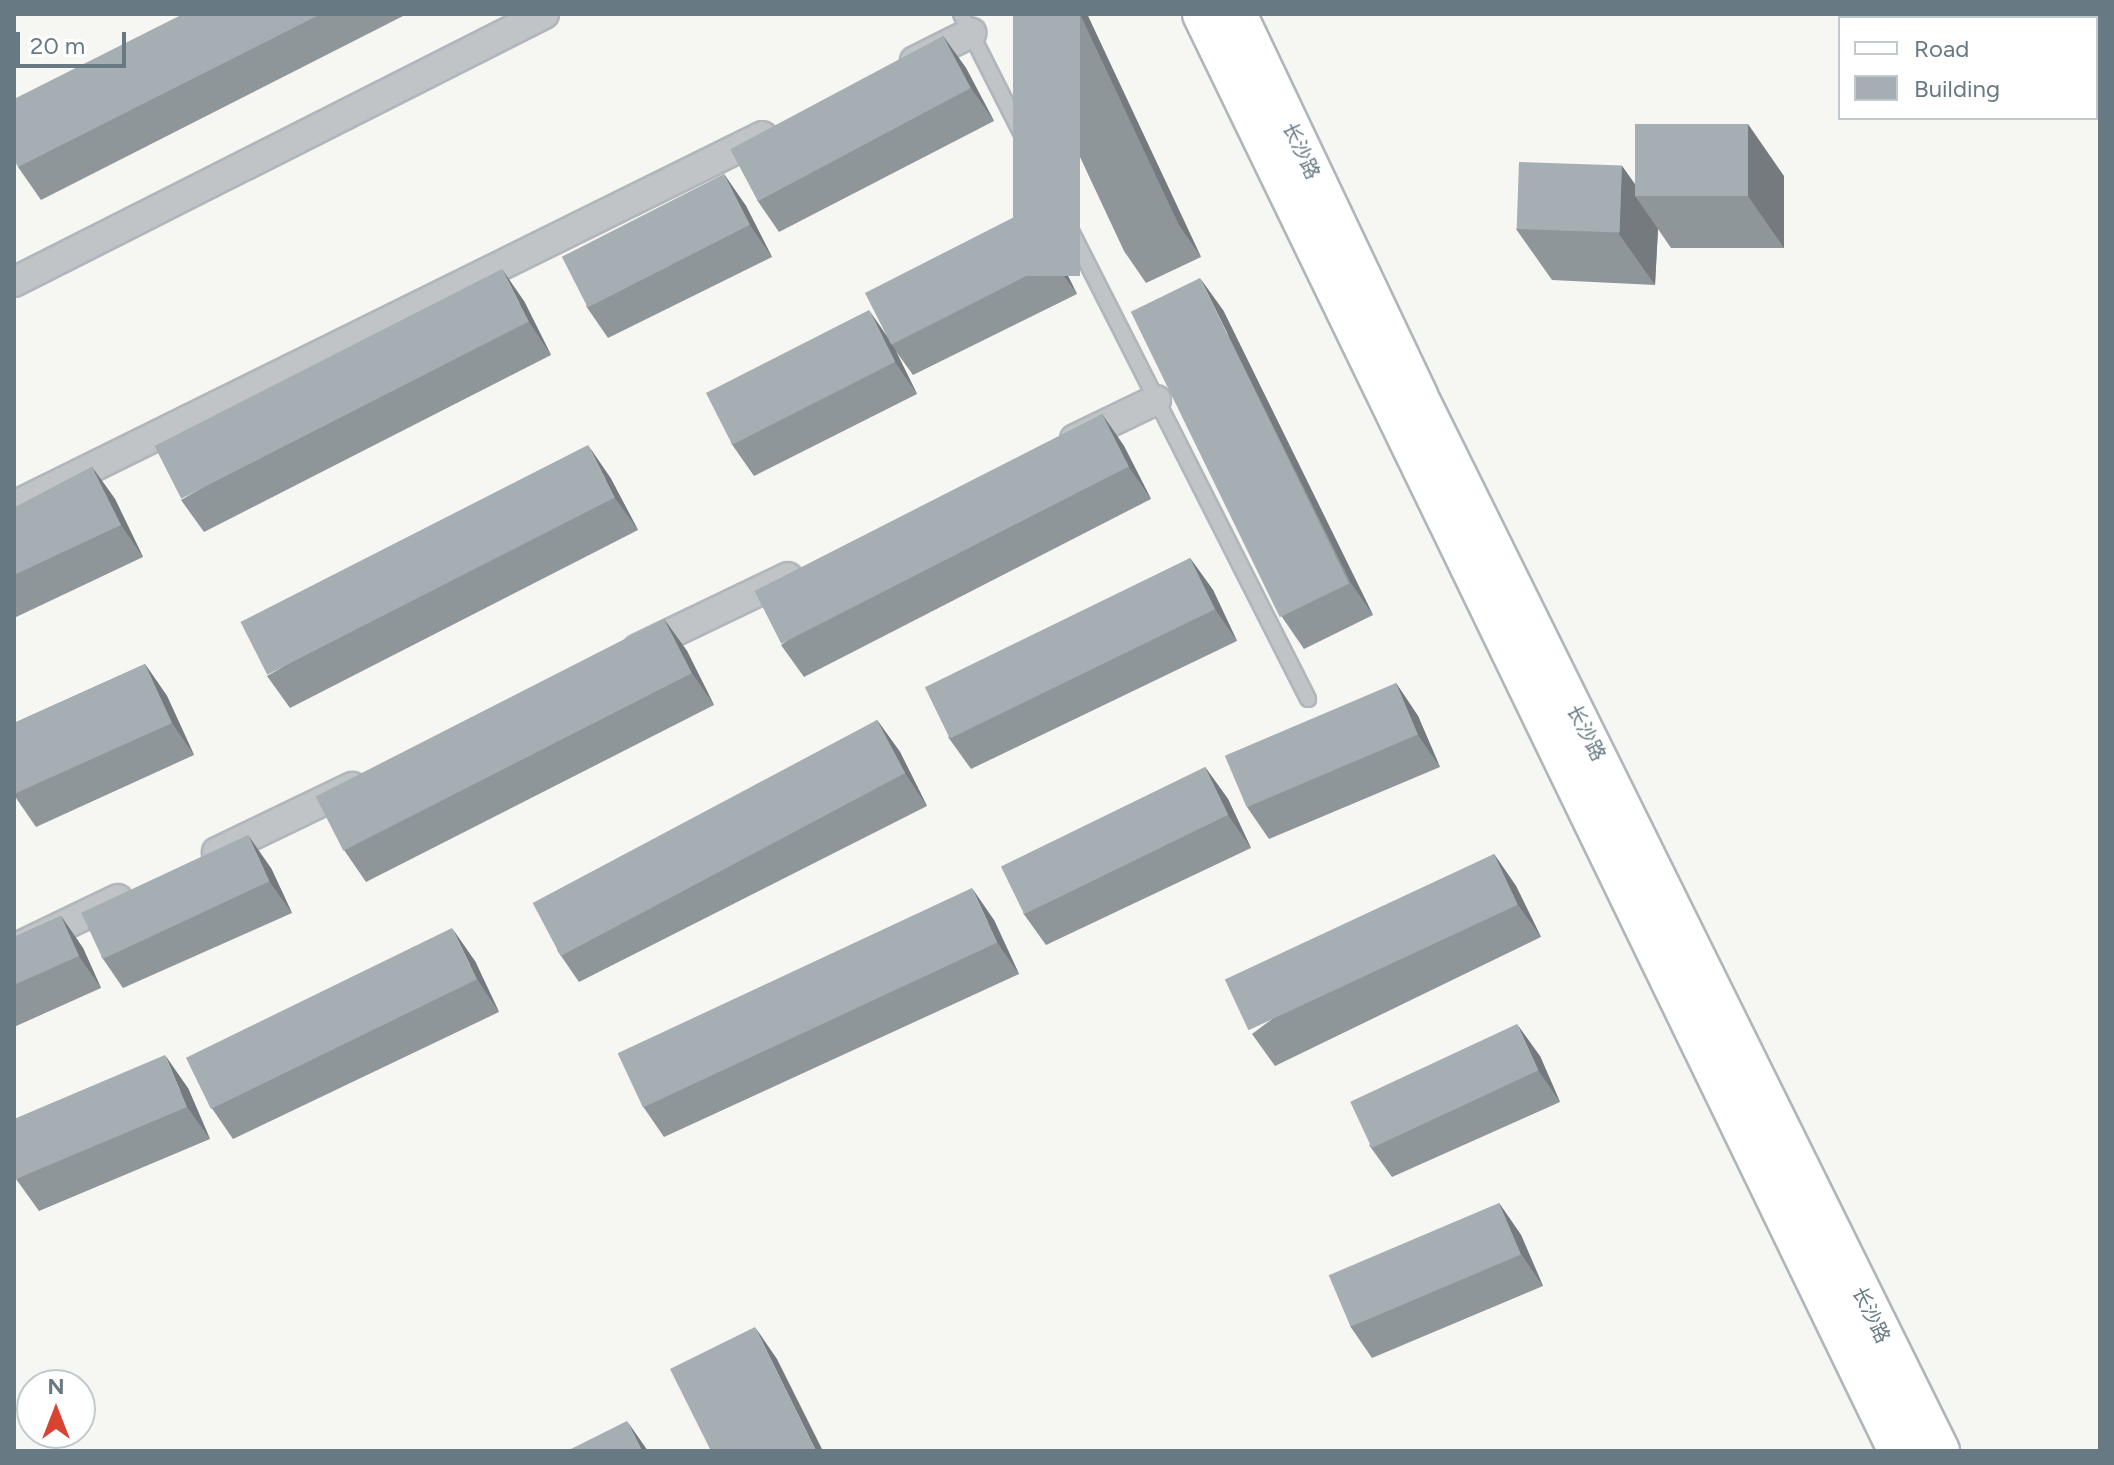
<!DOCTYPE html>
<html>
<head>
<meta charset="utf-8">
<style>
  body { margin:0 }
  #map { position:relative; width:2114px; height:1465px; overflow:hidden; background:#f6f6f3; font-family:Figtree,"Noto Sans SC",sans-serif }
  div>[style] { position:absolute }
  .roads { filter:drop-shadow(2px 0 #b0b6ba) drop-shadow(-2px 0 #b0b6ba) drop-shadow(0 2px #b0b6ba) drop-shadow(0 -2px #b0b6ba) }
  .lane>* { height:14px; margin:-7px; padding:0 7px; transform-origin:7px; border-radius:7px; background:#c0c4c7 }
  .street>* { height:28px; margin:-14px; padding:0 14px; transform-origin:14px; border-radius:14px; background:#c0c4c7 }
  .secondary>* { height:40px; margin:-20px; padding:0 20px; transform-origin:20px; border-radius:20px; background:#fff }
  .wall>* { inset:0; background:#8e9699; transform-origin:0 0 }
  .shaded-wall>* { inset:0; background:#747a7d }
  .building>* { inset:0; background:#a5aeb2; transform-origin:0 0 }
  span { translate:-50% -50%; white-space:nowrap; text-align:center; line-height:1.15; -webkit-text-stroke:8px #fff; paint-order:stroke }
  .street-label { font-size:20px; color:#677982 }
  .frame { position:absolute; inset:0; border:16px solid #677982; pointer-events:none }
  .legend { position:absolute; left:1838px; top:16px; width:260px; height:104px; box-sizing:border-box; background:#fff; border:2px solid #c2c9cd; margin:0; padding:10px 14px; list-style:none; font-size:24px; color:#677982 }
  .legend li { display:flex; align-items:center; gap:16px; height:40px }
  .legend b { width:40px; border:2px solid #c2c9cd }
  .north { position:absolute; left:16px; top:1369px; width:80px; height:80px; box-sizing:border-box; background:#fff; border:2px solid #c2c9cd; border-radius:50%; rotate:0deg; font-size:22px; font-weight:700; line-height:32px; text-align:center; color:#677982 }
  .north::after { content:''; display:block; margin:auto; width:28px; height:36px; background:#d84431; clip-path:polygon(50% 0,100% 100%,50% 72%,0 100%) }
  .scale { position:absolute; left:16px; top:32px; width:110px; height:36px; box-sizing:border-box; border:4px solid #677982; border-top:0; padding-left:10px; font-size:24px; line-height:28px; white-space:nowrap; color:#677982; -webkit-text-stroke:6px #fff; paint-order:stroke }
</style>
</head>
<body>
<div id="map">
  <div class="roads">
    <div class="lane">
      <i style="left:961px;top:14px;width:768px;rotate:63.13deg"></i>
    </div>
    <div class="street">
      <i style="left:915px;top:61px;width:63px;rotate:-26.6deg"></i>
      <i style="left:14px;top:282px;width:594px;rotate:-26.82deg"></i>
      <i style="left:1075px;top:439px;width:90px;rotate:-25.7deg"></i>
      <i style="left:14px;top:506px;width:835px;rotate:-26.29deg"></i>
      <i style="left:638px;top:649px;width:166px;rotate:-25.6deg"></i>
      <i style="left:217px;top:852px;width:150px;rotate:-25.7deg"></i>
      <i style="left:14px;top:949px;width:115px;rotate:-25.7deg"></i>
    </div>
    <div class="secondary">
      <i style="left:1203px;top:14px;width:1597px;rotate:64.16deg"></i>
      <i style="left:1236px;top:14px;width:423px;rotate:64.6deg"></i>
      <i style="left:1417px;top:396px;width:1177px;rotate:63.67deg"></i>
    </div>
  </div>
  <div class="wall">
    <i style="clip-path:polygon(183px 14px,405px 15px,41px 200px,18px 167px)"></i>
    <i style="clip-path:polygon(1013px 14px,1087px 14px,1201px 257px,1146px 283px,1124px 251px)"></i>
    <i style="left:2100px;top:14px;width:99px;height:6px;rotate:90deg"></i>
    <i style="clip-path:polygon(943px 36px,966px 68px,994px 121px,779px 232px,757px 200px)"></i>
    <i style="clip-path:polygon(1622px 166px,1635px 184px,1784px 176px,1784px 248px,1671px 248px,1658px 229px,1655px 285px,1552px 280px,1516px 229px)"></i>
    <i style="clip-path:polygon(724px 174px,746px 206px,772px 257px,608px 338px,586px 306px)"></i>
    <i style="clip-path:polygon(1051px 242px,1077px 294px,913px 375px,895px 350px,917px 394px,754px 476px,731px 443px,887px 335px)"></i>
    <i style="clip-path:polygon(524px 301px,551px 355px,204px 532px,181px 500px)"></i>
    <i style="clip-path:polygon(1223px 310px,1373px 615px,1304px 649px,1282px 617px)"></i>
    <i style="clip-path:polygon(1102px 414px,1124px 446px,1151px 499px,804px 677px,781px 645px)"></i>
    <i style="clip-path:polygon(92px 467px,115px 499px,143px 557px,14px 618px,14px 508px)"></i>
    <i style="clip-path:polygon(610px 477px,638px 530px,290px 708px,267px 676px)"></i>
    <i style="clip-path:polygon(1190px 558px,1213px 590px,1237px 641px,971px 769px,948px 737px)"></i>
    <i style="clip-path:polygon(664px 619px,687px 651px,714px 705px,366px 882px,344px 850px)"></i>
    <i style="clip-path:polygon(145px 664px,167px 696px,194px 755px,36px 827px,14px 795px,14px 723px)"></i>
    <i style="clip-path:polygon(1396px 683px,1418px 716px,1440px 767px,1269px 839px,1247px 807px)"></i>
    <i style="clip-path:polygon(877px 720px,900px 752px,927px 806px,579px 982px,557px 950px)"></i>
    <i style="clip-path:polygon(1205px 767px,1228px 799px,1251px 848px,1046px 945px,1023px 913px)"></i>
    <i style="clip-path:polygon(1494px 854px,1516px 886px,1541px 937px,1275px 1066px,1252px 1034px)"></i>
    <i style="clip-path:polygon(271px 868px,292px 913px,123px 988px,101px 956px)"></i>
    <i style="clip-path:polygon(61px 916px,83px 948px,101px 988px,14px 1027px,14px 937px)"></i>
    <i style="clip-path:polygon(994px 920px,1019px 974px,664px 1137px,642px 1105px)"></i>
    <i style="clip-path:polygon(475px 961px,499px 1012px,233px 1139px,211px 1107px)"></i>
    <i style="clip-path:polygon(1540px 1056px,1560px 1102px,1392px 1177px,1369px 1145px)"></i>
    <i style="clip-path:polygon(188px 1088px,210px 1139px,39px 1211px,16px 1179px)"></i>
    <i style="clip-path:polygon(1499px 1203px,1521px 1235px,1543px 1286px,1372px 1358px,1350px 1326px)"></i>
  </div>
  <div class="shaded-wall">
    <i style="clip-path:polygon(1080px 14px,1087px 14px,1201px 257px,1179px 225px)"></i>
    <i style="clip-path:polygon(943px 36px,966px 68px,994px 121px,971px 88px)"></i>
    <i style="clip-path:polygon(1748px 124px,1784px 176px,1784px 248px,1748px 196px)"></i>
    <i style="clip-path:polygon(1622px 166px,1643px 196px,1635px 196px,1658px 229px,1655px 285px,1619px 234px)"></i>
    <i style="clip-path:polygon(724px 174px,746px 206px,772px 257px,750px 225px)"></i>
    <i style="clip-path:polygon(1028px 210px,1051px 242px,1077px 294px,1054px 262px)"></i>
    <i style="clip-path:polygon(502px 269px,524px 301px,551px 355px,529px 322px)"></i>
    <i style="clip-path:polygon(1200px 278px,1223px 310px,1373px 615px,1351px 583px)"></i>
    <i style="clip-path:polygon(869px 310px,891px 342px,890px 342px,895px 349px,917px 394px,895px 362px)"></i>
    <i style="clip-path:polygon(1102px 414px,1124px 446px,1151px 499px,1129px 467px)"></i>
    <i style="clip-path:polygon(588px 445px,610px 477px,638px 530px,615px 498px)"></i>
    <i style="clip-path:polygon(92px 467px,115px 499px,143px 557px,121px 525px)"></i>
    <i style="clip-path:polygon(1190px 558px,1213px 590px,1237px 641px,1215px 609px)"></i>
    <i style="clip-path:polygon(664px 619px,687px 651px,714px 705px,692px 673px)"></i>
    <i style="clip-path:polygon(145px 664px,167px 696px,194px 755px,172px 723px)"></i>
    <i style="clip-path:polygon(1396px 683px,1418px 716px,1440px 767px,1418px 735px)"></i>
    <i style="clip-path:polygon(877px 720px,900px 752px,927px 806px,905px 773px)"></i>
    <i style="clip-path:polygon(1205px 767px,1228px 799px,1251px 848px,1228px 815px)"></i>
    <i style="clip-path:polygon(248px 835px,271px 868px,292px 913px,269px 881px)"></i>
    <i style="clip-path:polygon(1494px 854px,1516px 886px,1541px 937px,1518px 905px)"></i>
    <i style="clip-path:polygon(972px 888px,994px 920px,1019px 974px,997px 942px)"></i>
    <i style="clip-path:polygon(61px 916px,83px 948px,101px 988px,79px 956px)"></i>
    <i style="clip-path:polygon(452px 928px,475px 961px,499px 1012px,477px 979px)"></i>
    <i style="clip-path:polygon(1517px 1024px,1540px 1056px,1560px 1102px,1538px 1070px)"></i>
    <i style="clip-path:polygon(165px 1055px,188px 1088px,210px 1139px,187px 1107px)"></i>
    <i style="clip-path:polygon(1499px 1203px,1521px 1235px,1543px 1286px,1521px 1254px)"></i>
    <i style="clip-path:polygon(755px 1327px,777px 1359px,823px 1451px,816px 1451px)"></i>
    <i style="clip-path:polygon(627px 1421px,648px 1451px,642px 1451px)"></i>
  </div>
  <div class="building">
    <i style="clip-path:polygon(183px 14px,321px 14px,18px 167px,14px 159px,14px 99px)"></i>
    <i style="left:1013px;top:14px;width:67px;height:262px"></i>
    <i style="clip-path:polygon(1839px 14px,2100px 14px,2100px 80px,2096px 80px,2096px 18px,1840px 18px,1840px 64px)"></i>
    <i style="left:943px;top:36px;width:59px;height:241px;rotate:62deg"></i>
    <i style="left:1635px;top:124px;width:113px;height:72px"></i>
    <i style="left:1519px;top:162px;width:103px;height:67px;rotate:2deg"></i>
    <i style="left:724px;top:174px;width:57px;height:182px;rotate:63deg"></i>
    <i style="left:1028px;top:210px;width:58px;height:183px;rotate:63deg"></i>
    <i style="left:502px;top:269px;width:59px;height:390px;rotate:63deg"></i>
    <i style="left:1200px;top:278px;width:340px;height:77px;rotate:64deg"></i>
    <i style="left:869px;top:310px;width:58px;height:183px;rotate:63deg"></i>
    <i style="left:1102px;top:414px;width:59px;height:390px;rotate:63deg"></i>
    <i style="left:588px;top:445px;width:59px;height:390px;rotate:63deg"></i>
    <i style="clip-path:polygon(92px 467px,121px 525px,14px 575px,14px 508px)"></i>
    <i style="left:1190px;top:558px;width:57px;height:295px;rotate:64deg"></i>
    <i style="left:664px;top:619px;width:61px;height:391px;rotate:63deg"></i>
    <i style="clip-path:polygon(145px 664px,172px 723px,14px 794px,14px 723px)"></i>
    <i style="left:1396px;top:683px;width:56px;height:186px;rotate:67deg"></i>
    <i style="left:877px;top:720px;width:60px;height:390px;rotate:62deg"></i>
    <i style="left:1205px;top:767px;width:53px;height:227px;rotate:64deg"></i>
    <i style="left:248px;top:835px;width:51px;height:184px;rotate:65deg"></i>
    <i style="left:1494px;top:854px;width:56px;height:297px;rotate:65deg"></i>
    <i style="left:972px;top:888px;width:60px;height:391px;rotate:65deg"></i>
    <i style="clip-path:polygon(61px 916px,79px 956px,14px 985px,14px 937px)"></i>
    <i style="left:452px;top:928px;width:57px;height:296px;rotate:64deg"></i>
    <i style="left:1517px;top:1024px;width:51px;height:184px;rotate:65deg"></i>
    <i style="clip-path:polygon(165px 1055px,187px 1107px,16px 1179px,14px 1174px,14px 1119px)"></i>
    <i style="left:1499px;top:1203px;width:56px;height:185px;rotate:67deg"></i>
    <i style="clip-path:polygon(755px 1327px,816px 1451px,711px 1451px,670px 1369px)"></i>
    <i style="clip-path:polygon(627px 1421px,642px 1451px,567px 1451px)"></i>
  </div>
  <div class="street-label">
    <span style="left:1301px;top:151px;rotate:65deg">长沙路</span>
    <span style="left:1586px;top:733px;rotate:63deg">长沙路</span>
    <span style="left:1871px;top:1315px;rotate:64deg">长沙路</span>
  </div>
  <div class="frame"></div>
  <ul class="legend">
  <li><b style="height:10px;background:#fff"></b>Road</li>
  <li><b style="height:22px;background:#a5aeb2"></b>Building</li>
  </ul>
  <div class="north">N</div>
  <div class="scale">20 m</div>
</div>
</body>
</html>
